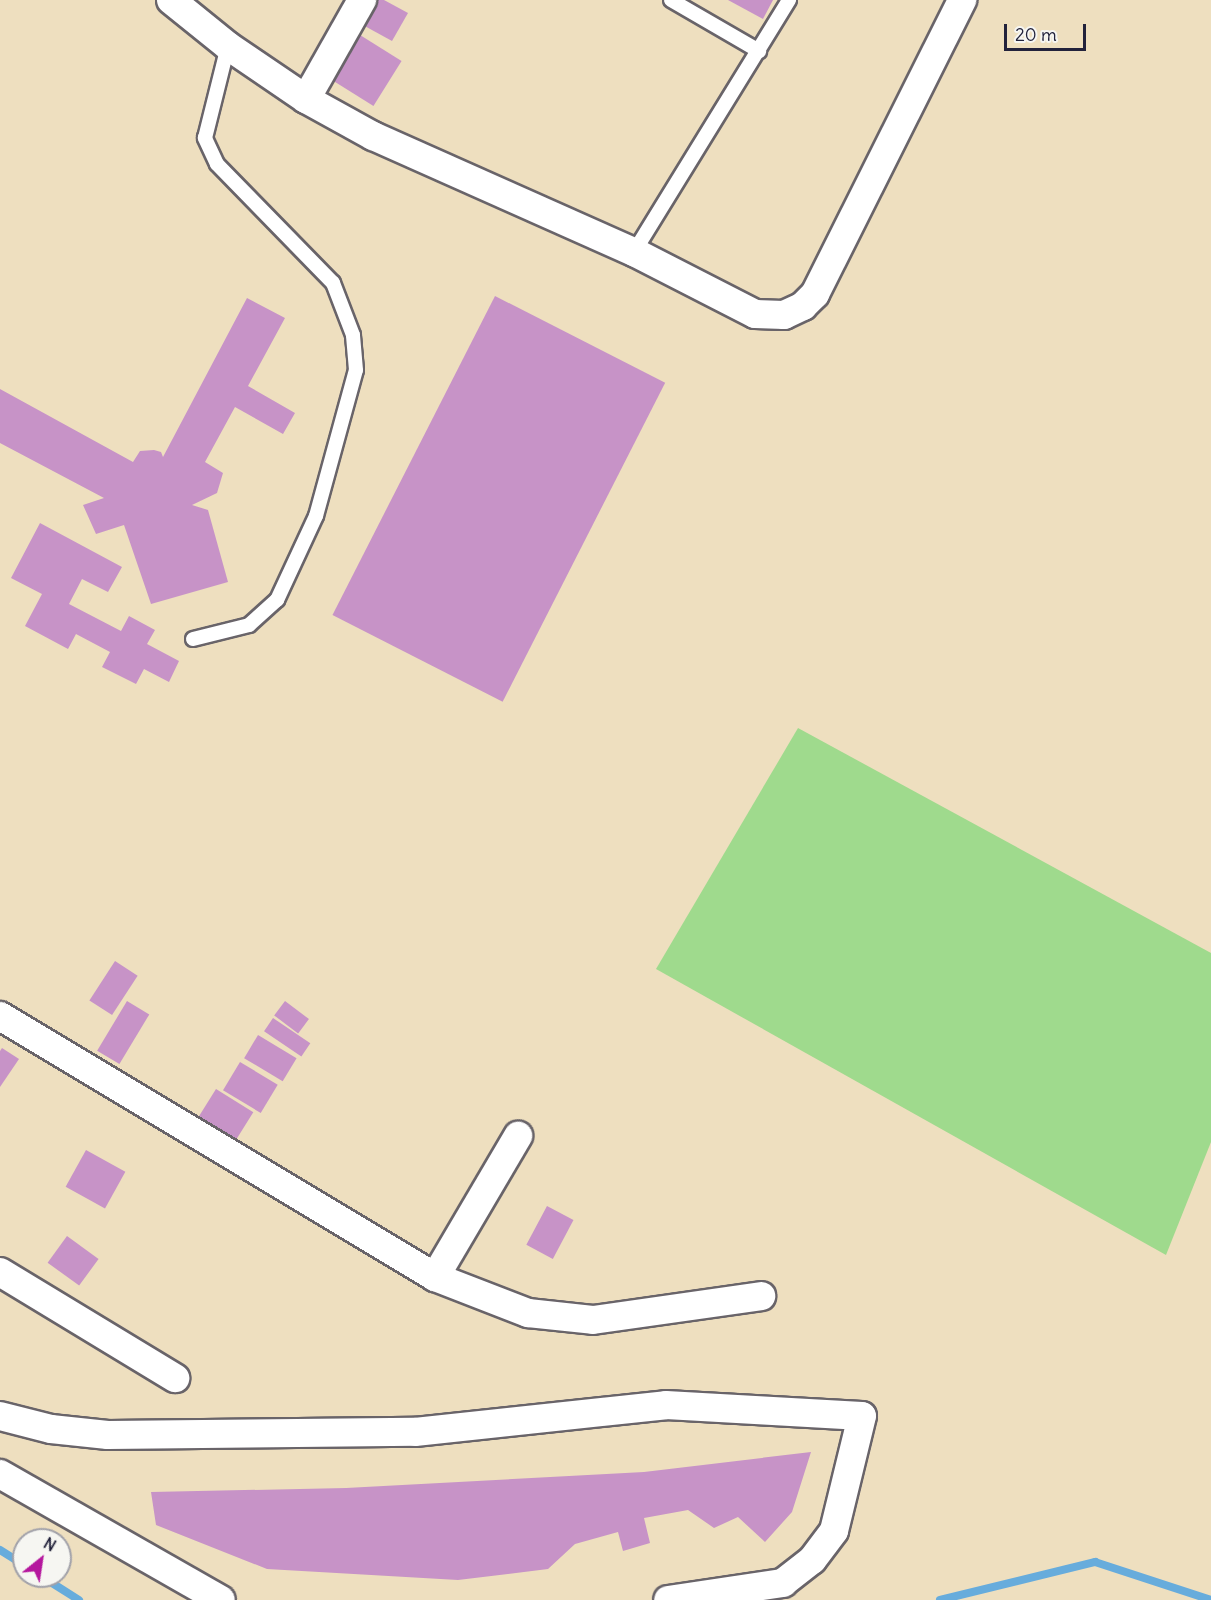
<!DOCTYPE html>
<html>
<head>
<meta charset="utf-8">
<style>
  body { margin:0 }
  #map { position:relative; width:1211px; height:1600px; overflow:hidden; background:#eedfbf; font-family:Delius,sans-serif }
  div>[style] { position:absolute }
  .green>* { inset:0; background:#9fda8d }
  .stream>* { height:8px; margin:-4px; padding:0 4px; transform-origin:4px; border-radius:4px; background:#67acdc }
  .building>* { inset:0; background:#c793c7; transform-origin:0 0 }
  .roads { filter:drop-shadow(2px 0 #696469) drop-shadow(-2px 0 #696469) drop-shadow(0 2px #696469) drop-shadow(0 -2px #696469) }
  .service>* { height:14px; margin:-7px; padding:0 7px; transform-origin:7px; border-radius:7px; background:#fff }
  .minor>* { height:28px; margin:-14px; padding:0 14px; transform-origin:14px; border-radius:14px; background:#fff }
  span { translate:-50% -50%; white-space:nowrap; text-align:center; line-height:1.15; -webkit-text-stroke:4.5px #f6f6f2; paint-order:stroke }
  .north { position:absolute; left:12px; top:1528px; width:60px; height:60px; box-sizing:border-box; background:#f6f6f2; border:2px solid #a1a1a9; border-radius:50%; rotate:30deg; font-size:16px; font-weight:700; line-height:24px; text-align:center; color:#22223b }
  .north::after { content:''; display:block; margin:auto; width:21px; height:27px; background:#b5179e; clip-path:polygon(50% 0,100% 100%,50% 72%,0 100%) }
  .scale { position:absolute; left:1004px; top:24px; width:82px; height:27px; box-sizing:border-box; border:3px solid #22223b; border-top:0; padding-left:8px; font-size:18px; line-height:21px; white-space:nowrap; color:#22223b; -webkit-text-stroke:4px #f6f6f2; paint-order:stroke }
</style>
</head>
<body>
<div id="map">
  <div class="green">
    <i style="clip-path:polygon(798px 728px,1211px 953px,1211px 1142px,1166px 1255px,656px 969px)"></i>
  </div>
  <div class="stream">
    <i style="left:0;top:1550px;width:28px;rotate:32deg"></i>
    <i style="left:41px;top:1576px;width:45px;rotate:32.3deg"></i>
    <i style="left:940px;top:1600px;width:160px;rotate:-13.8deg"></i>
    <i style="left:1095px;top:1562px;width:122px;rotate:18.1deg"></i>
  </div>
  <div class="building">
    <i style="clip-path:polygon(373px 0,384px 0,408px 13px,392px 41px,361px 24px)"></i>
    <i style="clip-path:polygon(728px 0,773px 0,763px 19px)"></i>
    <i style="left:360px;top:35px;width:49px;height:53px;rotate:32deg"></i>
    <i style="left:495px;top:296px;width:191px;height:358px;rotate:27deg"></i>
    <i style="clip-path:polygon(247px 298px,285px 318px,248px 386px,295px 413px,283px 434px,235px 407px,205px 462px,223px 473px,217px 493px,192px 505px,208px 510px,228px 582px,151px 604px,124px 525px,96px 534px,83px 505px,104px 498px,0 443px,0 389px,133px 462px,140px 451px,154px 450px,161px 452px,163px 457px)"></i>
    <i style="clip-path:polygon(40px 523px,122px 567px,108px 592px,82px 579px,69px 604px,121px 631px,129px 616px,155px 630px,147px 644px,179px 661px,169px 682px,144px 669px,136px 684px,102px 667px,110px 652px,76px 634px,68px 649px,25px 626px,42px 594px,11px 578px)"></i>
    <i style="left:115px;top:961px;width:27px;height:47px;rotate:33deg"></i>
    <i style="left:127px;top:1001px;width:26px;height:58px;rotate:31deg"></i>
    <i style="left:285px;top:1001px;width:30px;height:18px;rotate:37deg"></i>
    <i style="left:273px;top:1018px;width:45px;height:16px;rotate:34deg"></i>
    <i style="left:258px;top:1035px;width:45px;height:27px;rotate:31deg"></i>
    <i style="clip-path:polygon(2px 1048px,19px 1059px,0 1087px,0 1051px)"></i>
    <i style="left:240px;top:1062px;width:44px;height:33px;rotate:31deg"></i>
    <i style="left:216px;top:1089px;width:44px;height:36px;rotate:32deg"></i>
    <i style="left:86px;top:1150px;width:45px;height:42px;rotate:29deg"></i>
    <i style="left:547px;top:1206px;width:30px;height:44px;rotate:28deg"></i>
    <i style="left:67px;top:1236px;width:39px;height:33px;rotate:36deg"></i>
    <i style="clip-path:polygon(811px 1452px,792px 1512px,765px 1542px,738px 1517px,714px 1528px,688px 1510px,644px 1518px,650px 1543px,623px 1551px,618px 1532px,575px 1544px,548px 1569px,458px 1580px,267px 1569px,156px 1525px,151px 1492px,346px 1488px,644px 1472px)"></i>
  </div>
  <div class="roads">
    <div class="service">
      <i style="left:671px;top:0;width:102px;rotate:30.1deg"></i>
      <i style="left:634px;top:252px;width:296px;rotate:-58.4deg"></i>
      <i style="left:193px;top:639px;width:58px;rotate:-14deg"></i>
      <i style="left:249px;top:625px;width:38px;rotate:-42deg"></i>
      <i style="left:277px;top:600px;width:93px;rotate:-65.1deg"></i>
      <i style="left:316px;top:516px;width:151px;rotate:-74.7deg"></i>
      <i style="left:356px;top:370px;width:35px;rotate:-95deg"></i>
      <i style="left:353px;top:335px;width:56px;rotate:-111deg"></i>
      <i style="left:333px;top:283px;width:166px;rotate:-134.3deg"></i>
      <i style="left:217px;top:164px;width:29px;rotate:-115deg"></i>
      <i style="left:205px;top:138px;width:95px;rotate:-76deg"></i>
    </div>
    <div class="minor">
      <i style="left:171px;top:0;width:73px;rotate:38.9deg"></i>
      <i style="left:228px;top:46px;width:94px;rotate:34.2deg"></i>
      <i style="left:306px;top:99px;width:77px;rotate:28.9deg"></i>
      <i style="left:373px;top:136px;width:286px;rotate:24deg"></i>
      <i style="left:634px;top:252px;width:136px;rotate:27.1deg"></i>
      <i style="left:755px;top:314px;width:29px;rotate:2deg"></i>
      <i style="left:784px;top:315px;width:21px;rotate:-25deg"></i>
      <i style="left:803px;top:306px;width:17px;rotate:-45deg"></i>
      <i style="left:815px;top:294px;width:329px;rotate:-63.4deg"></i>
      <i style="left:306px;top:99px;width:114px;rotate:-60.5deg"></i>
      <i style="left:0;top:1016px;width:507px;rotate:30.96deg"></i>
      <i style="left:435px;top:1277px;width:100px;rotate:21.2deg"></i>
      <i style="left:528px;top:1313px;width:65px;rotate:6.1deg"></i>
      <i style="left:593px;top:1320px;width:170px;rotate:-8.1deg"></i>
      <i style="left:0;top:1272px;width:205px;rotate:31.2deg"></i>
      <i style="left:435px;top:1277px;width:164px;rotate:-59.5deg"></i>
      <i style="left:0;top:1416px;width:53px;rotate:14.3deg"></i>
      <i style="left:51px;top:1429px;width:57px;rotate:6deg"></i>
      <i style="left:108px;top:1435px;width:307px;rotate:-0.6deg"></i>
      <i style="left:415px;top:1432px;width:252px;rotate:-6.1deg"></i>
      <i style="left:666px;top:1405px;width:196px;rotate:3.2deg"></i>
      <i style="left:862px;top:1416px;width:118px;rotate:103.7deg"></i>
      <i style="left:834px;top:1531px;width:36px;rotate:127deg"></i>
      <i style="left:812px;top:1560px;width:37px;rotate:142deg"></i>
      <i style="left:783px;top:1583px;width:116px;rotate:171.6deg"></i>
      <i style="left:0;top:1474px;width:254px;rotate:29.7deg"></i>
    </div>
  </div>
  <div class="north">N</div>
  <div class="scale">20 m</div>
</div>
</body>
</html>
